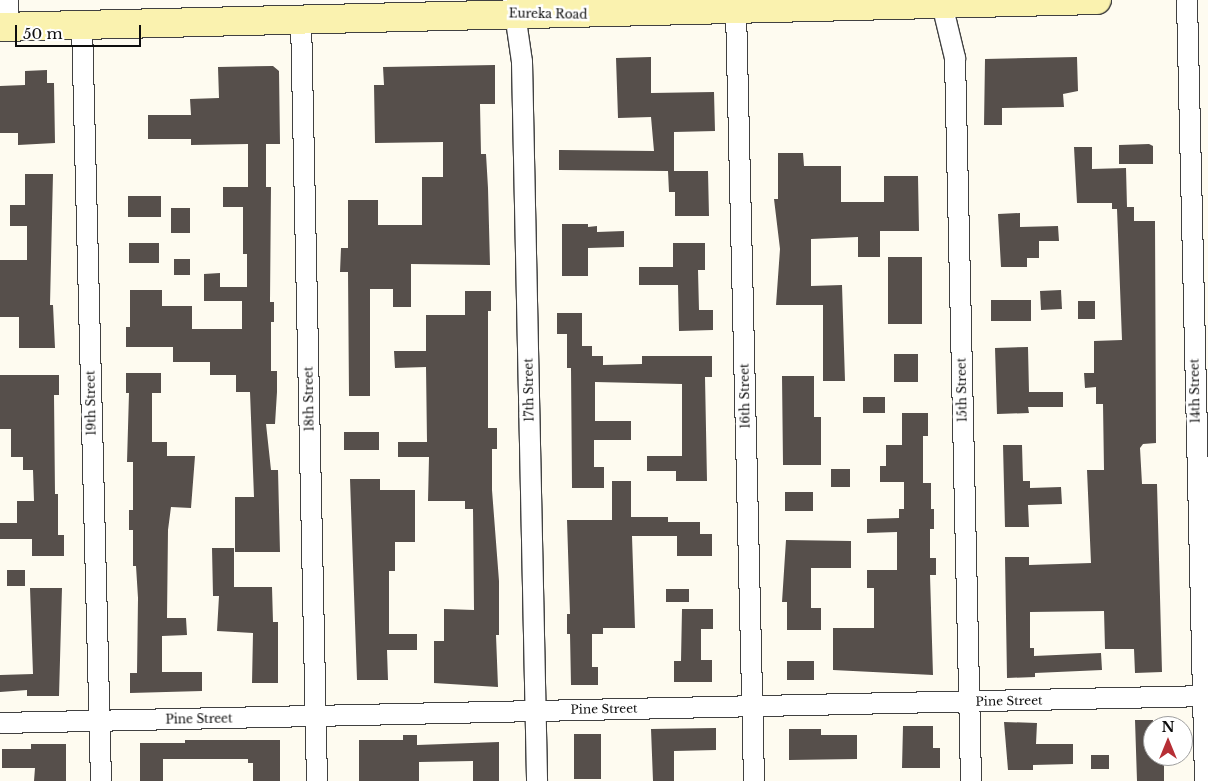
<!DOCTYPE html>
<html>
<head>
<meta charset="utf-8">
<style>
  body { margin:0 }
  #map { position:relative; width:1208px; height:781px; overflow:hidden; background:#fefbf0; font-family:"Libre Baskerville",serif }
  div>[style] { position:absolute }
  .building>* { inset:0; background:#564f4b; transform-origin:0 0 }
  .roads { filter:drop-shadow(1px 0 #414141) drop-shadow(-1px 0 #414141) drop-shadow(0 1px #414141) drop-shadow(0 -1px #414141) }
  .street>* { height:20px; margin:-10px; padding:0 10px; transform-origin:10px; border-radius:10px; background:#fff }
  .secondary>* { height:28px; margin:-14px; padding:0 14px; transform-origin:14px; border-radius:14px; background:#faf2af }
  span { translate:-50% -50%; white-space:nowrap; text-align:center; line-height:1.15; -webkit-text-stroke:5px #fff; paint-order:stroke }
  .street-label { font-size:12px; color:#0e0e0e }
  .north { position:absolute; left:1143px; top:716px; width:50px; height:50px; box-sizing:border-box; background:#fff; border:1px solid #9f9f9f; border-radius:50%; rotate:0deg; font-size:14px; font-weight:700; line-height:20px; text-align:center; color:#0e0e0e }
  .north::after { content:''; display:block; margin:auto; width:18px; height:22px; background:#b62f35; clip-path:polygon(50% 0,100% 100%,50% 72%,0 100%) }
  .scale { position:absolute; left:15px; top:25px; width:126px; height:22px; box-sizing:border-box; border:2px solid #0e0e0e; border-top:0; padding-left:6px; font-size:15px; line-height:18px; white-space:nowrap; color:#0e0e0e; -webkit-text-stroke:4px #fff; paint-order:stroke }
</style>
</head>
<body>
<div id="map">
  <div class="building">
    <i style="clip-path:polygon(651px 57px,651px 93px,714px 92px,715px 131px,674px 132px,674px 171px,708px 171px,709px 216px,675px 216px,675px 192px,669px 192px,668px 171px,559px 170px,559px 150px,654px 151px,651px 117px,618px 118px,616px 58px)"></i>
    <i style="clip-path:polygon(1077px 57px,1078px 91px,1063px 94px,1064px 107px,1002px 108px,1002px 125px,984px 125px,985px 59px)"></i>
    <i style="clip-path:polygon(495px 65px,495px 104px,480px 104px,481px 154px,486px 154px,488px 188px,490px 265px,411px 264px,411px 307px,393px 307px,393px 289px,370px 289px,370px 396px,349px 396px,348px 272px,340px 272px,341px 248px,348px 248px,348px 200px,378px 200px,378px 225px,422px 225px,422px 177px,443px 177px,443px 142px,375px 143px,374px 85px,384px 85px,383px 67px)"></i>
    <i style="clip-path:polygon(273px 66px,279px 71px,280px 144px,266px 144px,266px 187px,271px 187px,270px 302px,274px 302px,274px 322px,271px 322px,271px 371px,277px 371px,277px 392px,275px 424px,266px 424px,271px 470px,278px 470px,280px 552px,235px 552px,235px 497px,254px 497px,250px 392px,236px 392px,236px 375px,210px 375px,210px 362px,173px 362px,173px 347px,126px 347px,126px 327px,130px 327px,130px 290px,162px 290px,162px 306px,192px 306px,192px 329px,242px 329px,242px 301px,204px 301px,204px 274px,220px 273px,220px 287px,247px 287px,247px 254px,243px 254px,243px 207px,223px 207px,223px 187px,248px 187px,248px 144px,191px 145px,191px 139px,148px 139px,148px 115px,191px 115px,190px 99px,219px 98px,218px 67px)"></i>
    <i style="clip-path:polygon(47px 70px,47px 83px,54px 83px,55px 143px,18px 145px,18px 133px,0 133px,0 86px,25px 85px,25px 71px)"></i>
    <i style="clip-path:polygon(1149px 144px,1153px 146px,1153px 164px,1119px 164px,1119px 145px)"></i>
    <i style="clip-path:polygon(1074px 147px,1092px 147px,1092px 169px,1126px 168px,1127px 207px,1134px 207px,1134px 221px,1155px 221px,1156px 443px,1143px 444px,1140px 448px,1142px 484px,1157px 484px,1162px 672px,1135px 673px,1134px 649px,1105px 649px,1104px 611px,1030px 612px,1030px 648px,1034px 648px,1034px 656px,1101px 653px,1102px 670px,1035px 673px,1035px 677px,1007px 678px,1005px 557px,1029px 557px,1029px 565px,1091px 563px,1087px 470px,1104px 470px,1103px 404px,1096px 404px,1096px 387px,1085px 388px,1084px 373px,1094px 373px,1094px 341px,1122px 340px,1117px 209px,1112px 209px,1112px 203px,1077px 203px)"></i>
    <i style="clip-path:polygon(778px 153px,803px 153px,804px 166px,841px 166px,841px 202px,884px 202px,884px 176px,918px 176px,919px 231px,880px 231px,880px 257px,858px 257px,858px 237px,811px 239px,811px 286px,842px 285px,845px 381px,823px 381px,823px 305px,776px 305px,780px 249px,774px 199px,778px 199px)"></i>
    <i style="clip-path:polygon(25px 174px,53px 174px,50px 305px,53px 305px,55px 348px,19px 348px,19px 317px,0 317px,0 260px,27px 260px,27px 226px,10px 226px,10px 205px,25px 205px)"></i>
    <i style="left:128px;top:196px;width:33px;height:21px"></i>
    <i style="left:171px;top:208px;width:19px;height:25px"></i>
    <i style="clip-path:polygon(1020px 213px,1020px 227px,1058px 226px,1059px 241px,1039px 241px,1039px 258px,1027px 258px,1027px 267px,1001px 267px,998px 214px)"></i>
    <i style="clip-path:polygon(562px 224px,588px 224px,588px 227px,597px 226px,597px 232px,624px 231px,624px 247px,588px 248px,588px 276px,562px 276px)"></i>
    <i style="left:129px;top:243px;width:30px;height:20px"></i>
    <i style="clip-path:polygon(673px 243px,705px 243px,705px 270px,698px 270px,699px 310px,713px 310px,713px 330px,679px 331px,678px 285px,639px 285px,639px 267px,673px 267px)"></i>
    <i style="left:888px;top:257px;width:34px;height:67px"></i>
    <i style="left:174px;top:259px;width:16px;height:16px"></i>
    <i style="left:1061px;top:290px;width:19px;height:21px;rotate:87deg"></i>
    <i style="clip-path:polygon(465px 291px,491px 291px,491px 311px,488px 311px,488px 428px,497px 428px,497px 449px,492px 449px,492px 490px,499px 581px,499px 635px,496px 635px,498px 687px,434px 683px,434px 641px,444px 641px,444px 609px,474px 610px,473px 509px,465px 509px,465px 501px,428px 501px,429px 457px,398px 457px,398px 442px,427px 442px,426px 367px,395px 368px,394px 351px,426px 351px,426px 315px,465px 315px)"></i>
    <i style="left:1031px;top:300px;width:21px;height:40px;rotate:90deg"></i>
    <i style="left:1078px;top:301px;width:17px;height:18px"></i>
    <i style="clip-path:polygon(557px 313px,582px 313px,582px 346px,592px 346px,592px 356px,603px 356px,603px 365px,642px 364px,642px 356px,712px 356px,712px 377px,705px 377px,707px 481px,676px 481px,676px 471px,647px 471px,647px 456px,682px 456px,682px 384px,595px 382px,595px 421px,631px 421px,631px 440px,594px 440px,594px 467px,604px 467px,604px 488px,572px 488px,571px 368px,567px 368px,567px 334px,557px 334px)"></i>
    <i style="clip-path:polygon(1028px 347px,1029px 392px,1063px 392px,1063px 407px,1028px 407px,1029px 413px,997px 414px,995px 348px)"></i>
    <i style="left:894px;top:354px;width:24px;height:28px"></i>
    <i style="clip-path:polygon(126px 373px,161px 373px,161px 393px,152px 393px,152px 442px,167px 442px,167px 456px,195px 456px,191px 508px,171px 507px,168px 530px,167px 618px,186px 618px,187px 635px,162px 636px,162px 672px,202px 672px,202px 691px,130px 693px,130px 673px,137px 673px,138px 598px,136px 566px,133px 566px,133px 530px,129px 530px,129px 510px,133px 510px,133px 462px,127px 462px,129px 393px,126px 393px)"></i>
    <i style="clip-path:polygon(0 375px,59px 375px,59px 395px,54px 395px,55px 494px,58px 494px,58px 535px,64px 535px,64px 556px,32px 556px,32px 539px,0 539px,0 523px,17px 523px,17px 501px,34px 501px,33px 470px,23px 470px,23px 457px,11px 457px,11px 429px,0 429px)"></i>
    <i style="clip-path:polygon(782px 376px,814px 376px,814px 417px,821px 417px,821px 465px,783px 465px)"></i>
    <i style="left:863px;top:397px;width:22px;height:16px"></i>
    <i style="clip-path:polygon(902px 413px,928px 413px,928px 436px,923px 436px,923px 483px,931px 483px,931px 509px,934px 509px,934px 529px,930px 529px,930px 558px,936px 558px,936px 575px,930px 575px,933px 675px,833px 670px,833px 628px,874px 628px,874px 588px,867px 588px,867px 570px,897px 570px,897px 532px,867px 533px,867px 519px,899px 518px,899px 509px,904px 509px,904px 482px,880px 482px,880px 466px,886px 466px,886px 445px,902px 445px)"></i>
    <i style="left:344px;top:432px;width:35px;height:18px"></i>
    <i style="clip-path:polygon(1003px 445px,1022px 445px,1023px 481px,1030px 481px,1030px 488px,1061px 487px,1062px 504px,1028px 505px,1029px 527px,1005px 527px)"></i>
    <i style="left:831px;top:469px;width:19px;height:18px"></i>
    <i style="clip-path:polygon(350px 479px,380px 479px,380px 490px,415px 490px,415px 542px,395px 542px,395px 571px,389px 571px,389px 634px,417px 634px,417px 650px,387px 650px,388px 680px,357px 680px)"></i>
    <i style="clip-path:polygon(612px 481px,631px 481px,631px 517px,668px 517px,668px 522px,700px 522px,700px 534px,712px 534px,712px 556px,677px 556px,677px 536px,632px 536px,635px 628px,603px 628px,603px 634px,592px 634px,592px 667px,598px 667px,598px 685px,571px 685px,570px 634px,567px 634px,567px 614px,570px 614px,567px 520px,612px 520px)"></i>
    <i style="left:785px;top:492px;width:28px;height:19px"></i>
    <i style="clip-path:polygon(786px 540px,851px 541px,851px 568px,811px 568px,811px 608px,821px 608px,821px 630px,787px 630px,787px 602px,782px 602px)"></i>
    <i style="clip-path:polygon(212px 548px,234px 548px,234px 587px,272px 587px,273px 622px,278px 622px,278px 683px,252px 683px,253px 633px,217px 631px,219px 596px,213px 596px)"></i>
    <i style="left:7px;top:570px;width:18px;height:16px"></i>
    <i style="clip-path:polygon(30px 588px,62px 588px,59px 696px,27px 696px,27px 690px,0 692px,0 675px,33px 674px)"></i>
    <i style="left:666px;top:589px;width:23px;height:13px"></i>
    <i style="clip-path:polygon(682px 609px,713px 609px,713px 629px,701px 629px,701px 660px,712px 660px,712px 682px,674px 682px,674px 661px,681px 661px)"></i>
    <i style="left:787px;top:661px;width:27px;height:19px"></i>
    <i style="clip-path:polygon(1135px 720px,1153px 720px,1153px 756px,1164px 756px,1164px 781px,1137px 781px)"></i>
    <i style="clip-path:polygon(1004px 722px,1037px 723px,1036px 744px,1073px 744px,1073px 764px,1033px 765px,1033px 770px,1008px 770px)"></i>
    <i style="clip-path:polygon(903px 726px,933px 726px,933px 748px,940px 748px,940px 768px,902px 768px)"></i>
    <i style="clip-path:polygon(716px 728px,716px 750px,674px 751px,674px 781px,653px 781px,651px 729px)"></i>
    <i style="clip-path:polygon(789px 729px,821px 729px,821px 735px,857px 735px,857px 759px,789px 760px)"></i>
    <i style="left:574px;top:734px;width:27px;height:45px"></i>
    <i style="clip-path:polygon(403px 735px,417px 735px,417px 745px,499px 742px,499px 781px,473px 781px,473px 761px,419px 762px,419px 781px,359px 781px,359px 740px,403px 740px)"></i>
    <i style="clip-path:polygon(185px 740px,280px 740px,280px 781px,253px 781px,253px 763px,248px 763px,248px 759px,163px 759px,163px 781px,140px 781px,140px 743px,185px 743px)"></i>
    <i style="clip-path:polygon(31px 744px,66px 744px,66px 781px,34px 781px,35px 768px,2px 768px,2px 749px,31px 749px)"></i>
    <i style="left:1091px;top:755px;width:18px;height:14px"></i>
  </div>
  <div class="roads">
    <div class="street">
      <i style="left:8px;top:0;width:27px;rotate:90deg"></i>
      <i style="left:513px;top:0;width:63px;rotate:81.7deg"></i>
      <i style="left:522px;top:62px;width:719px;rotate:88.8deg"></i>
      <i style="left:941px;top:0;width:60px;rotate:76.4deg"></i>
      <i style="left:955px;top:58px;width:723px;rotate:88.73deg"></i>
      <i style="left:1187px;top:0;width:781px;rotate:88.68deg"></i>
      <i style="left:736px;top:10px;width:771px;rotate:88.66deg"></i>
      <i style="left:301px;top:18px;width:763px;rotate:88.8deg"></i>
      <i style="left:82px;top:25px;width:756px;rotate:88.56deg"></i>
      <i style="left:0;top:723px;width:1208px;rotate:-1.28deg"></i>
    </div>
    <div class="secondary">
      <i style="left:0;top:27px;width:1097px;rotate:-1.41deg"></i>
    </div>
  </div>
  <div class="street-label">
    <span style="left:548px;top:14px;rotate:1deg">Eureka Road</span>
    <span style="left:529px;top:390px;rotate:-91deg">17th Street</span>
    <span style="left:962px;top:390px;rotate:-91deg">15th Street</span>
    <span style="left:1195px;top:391px;rotate:-91deg">14th Street</span>
    <span style="left:745px;top:396px;rotate:-91deg">16th Street</span>
    <span style="left:309px;top:399px;rotate:-91deg">18th Street</span>
    <span style="left:91px;top:403px;rotate:-91deg">19th Street</span>
    <span style="left:1009px;top:701px;rotate:-1deg">Pine Street</span>
    <span style="left:604px;top:709px;rotate:-1deg">Pine Street</span>
    <span style="left:199px;top:719px;rotate:-1deg">Pine Street</span>
  </div>
  <div class="north">N</div>
  <div class="scale">50 m</div>
</div>
</body>
</html>
